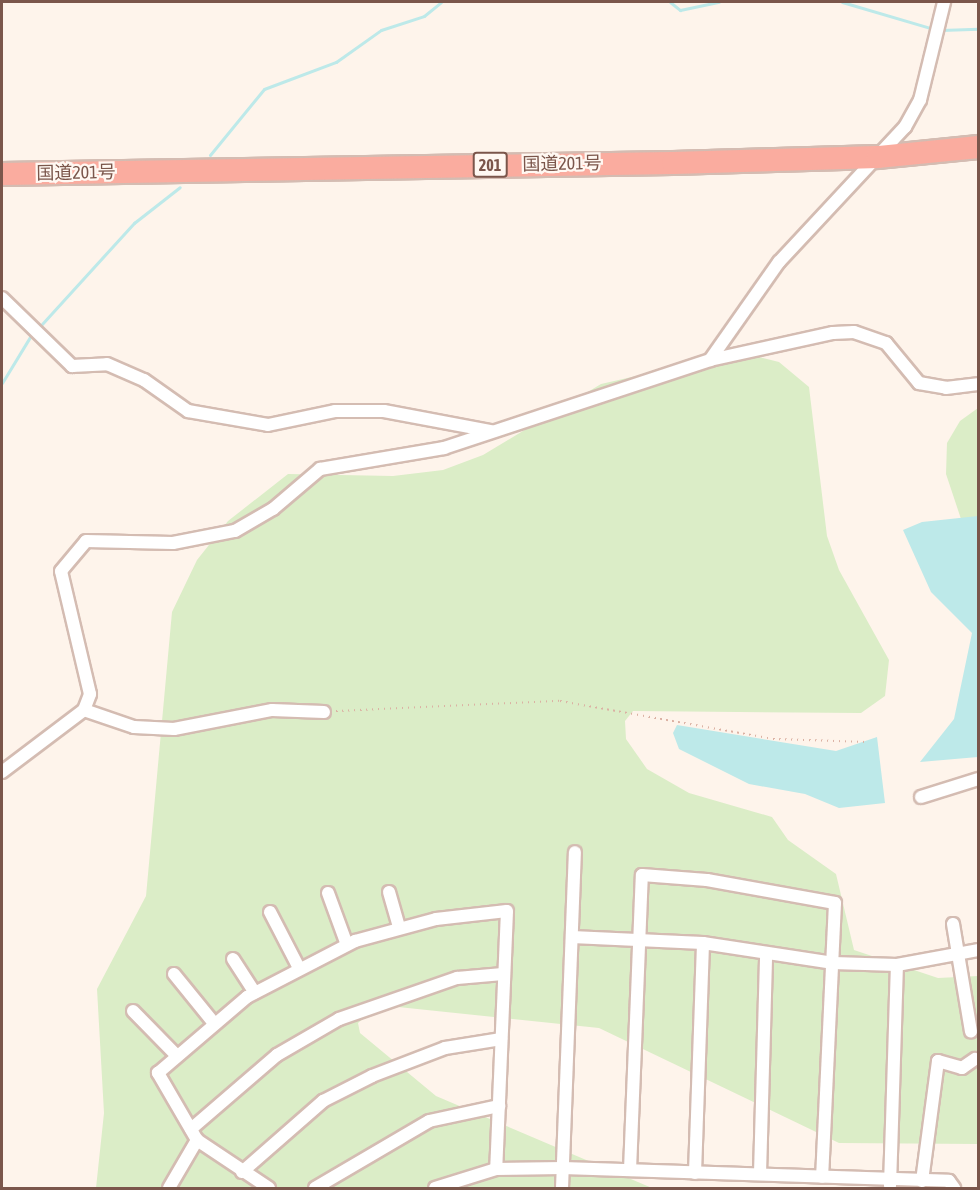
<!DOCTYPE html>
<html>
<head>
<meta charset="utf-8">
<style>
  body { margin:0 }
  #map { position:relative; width:980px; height:1190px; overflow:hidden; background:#fef4eb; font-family:"Asap Condensed","Noto Sans JP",sans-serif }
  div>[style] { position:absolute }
  .green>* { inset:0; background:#dbedc7 }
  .water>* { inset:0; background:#bde9e9 }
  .stream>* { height:3px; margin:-1.5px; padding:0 1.5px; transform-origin:1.5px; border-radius:1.5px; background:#bde9e9 }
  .path>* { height:2px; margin-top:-1px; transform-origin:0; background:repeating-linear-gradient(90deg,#dbb1a3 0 1.5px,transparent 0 6px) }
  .roads { filter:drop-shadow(2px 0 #d4bcb2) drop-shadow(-2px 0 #d4bcb2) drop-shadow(0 2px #d4bcb2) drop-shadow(0 -2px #d4bcb2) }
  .street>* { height:12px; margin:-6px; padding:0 6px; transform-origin:6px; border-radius:6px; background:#fff }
  .highway>* { height:22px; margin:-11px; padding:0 11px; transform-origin:11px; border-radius:11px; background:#faac9f }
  span { translate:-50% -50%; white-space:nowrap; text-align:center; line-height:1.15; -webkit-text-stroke:4.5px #fff8f2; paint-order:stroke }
  .shield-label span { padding:2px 4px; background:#fff8f2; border:2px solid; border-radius:4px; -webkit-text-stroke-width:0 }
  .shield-label { font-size:16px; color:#7b564b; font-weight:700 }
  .street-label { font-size:18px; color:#7b564b }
  .frame { position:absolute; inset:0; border:3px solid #7b564b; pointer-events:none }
</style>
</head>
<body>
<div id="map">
  <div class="green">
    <i style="clip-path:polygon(759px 357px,779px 362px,809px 387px,827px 536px,839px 570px,889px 660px,885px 696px,861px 713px,633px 711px,625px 721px,626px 739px,647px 769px,689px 793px,772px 817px,788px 840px,836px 874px,854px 950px,938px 978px,978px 976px,978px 1144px,839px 1143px,599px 1028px,379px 1005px,358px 1023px,360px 1033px,436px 1096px,652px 1188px,96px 1188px,104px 1113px,97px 989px,146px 896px,172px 612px,197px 560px,228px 521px,288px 474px,393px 476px,443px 470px,483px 455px,601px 384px,715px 358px)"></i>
    <i style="clip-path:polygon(978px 408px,978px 543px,964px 528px,946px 474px,947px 443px,960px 421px)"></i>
  </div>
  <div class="water">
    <i style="clip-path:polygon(978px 516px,978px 757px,920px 762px,954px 719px,972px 633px,931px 592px,903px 530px,922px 522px)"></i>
    <i style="clip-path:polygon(677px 725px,836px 751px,877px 737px,885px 803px,839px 808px,805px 794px,749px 784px,679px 749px,673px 733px)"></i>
  </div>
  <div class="stream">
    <i style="left:670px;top:2px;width:13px;rotate:39deg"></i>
    <i style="left:680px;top:10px;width:40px;rotate:-12deg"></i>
    <i style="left:842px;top:2px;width:96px;rotate:16.4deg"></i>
    <i style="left:941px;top:30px;width:37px;rotate:-2deg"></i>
    <i style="left:210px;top:155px;width:85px;rotate:-50.7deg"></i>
    <i style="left:264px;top:89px;width:77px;rotate:-20.6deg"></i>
    <i style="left:336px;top:62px;width:55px;rotate:-35.4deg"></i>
    <i style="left:381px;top:30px;width:45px;rotate:-18deg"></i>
    <i style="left:424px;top:16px;width:22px;rotate:-39deg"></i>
    <i style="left:42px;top:324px;width:137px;rotate:-47.7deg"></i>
    <i style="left:134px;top:223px;width:58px;rotate:-38deg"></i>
    <i style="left:2px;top:383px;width:54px;rotate:-58.7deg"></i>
  </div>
  <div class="path">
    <i style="left:336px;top:711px;width:224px;rotate:-2.6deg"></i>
    <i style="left:560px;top:701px;width:216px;rotate:10.1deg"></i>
    <i style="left:773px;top:739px;width:94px;rotate:1.8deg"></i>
  </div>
  <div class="roads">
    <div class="street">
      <i style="left:2px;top:298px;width:98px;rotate:44.2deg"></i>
      <i style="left:72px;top:366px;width:35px;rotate:-3deg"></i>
      <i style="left:107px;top:364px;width:40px;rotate:23.4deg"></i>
      <i style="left:144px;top:380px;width:54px;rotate:35.2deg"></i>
      <i style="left:188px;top:411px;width:81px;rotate:9.9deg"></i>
      <i style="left:268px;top:425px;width:68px;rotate:-11.8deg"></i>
      <i style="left:335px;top:411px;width:49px"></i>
      <i style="left:384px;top:411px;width:109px;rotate:10.6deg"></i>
      <i style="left:710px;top:360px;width:120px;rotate:-54.9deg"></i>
      <i style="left:779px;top:262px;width:185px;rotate:-47deg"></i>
      <i style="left:905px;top:127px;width:31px;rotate:-61deg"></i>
      <i style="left:920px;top:100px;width:101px;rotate:-76.2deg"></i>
      <i style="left:84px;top:710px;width:53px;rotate:18.8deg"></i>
      <i style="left:134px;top:727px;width:40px;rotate:2.9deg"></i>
      <i style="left:174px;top:729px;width:100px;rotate:-11deg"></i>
      <i style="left:272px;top:710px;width:52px;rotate:2.2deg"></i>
      <i style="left:2px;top:772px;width:103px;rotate:-37.1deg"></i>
      <i style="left:84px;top:710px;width:17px;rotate:-69deg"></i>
      <i style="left:90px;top:694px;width:126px;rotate:-103.3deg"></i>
      <i style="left:61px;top:571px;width:39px;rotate:-50deg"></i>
      <i style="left:86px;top:541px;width:87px;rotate:1.3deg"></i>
      <i style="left:173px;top:543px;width:63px;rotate:-11deg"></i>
      <i style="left:235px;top:531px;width:44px;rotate:-30.1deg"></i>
      <i style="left:273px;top:509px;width:62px;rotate:-40.4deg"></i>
      <i style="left:320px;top:469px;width:126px;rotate:-9.6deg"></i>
      <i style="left:444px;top:448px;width:280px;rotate:-18.3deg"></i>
      <i style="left:710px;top:360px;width:126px;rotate:-12.4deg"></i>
      <i style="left:833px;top:333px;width:21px;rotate:-3deg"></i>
      <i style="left:854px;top:332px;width:34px;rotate:19deg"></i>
      <i style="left:886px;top:343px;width:52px;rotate:50.5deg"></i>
      <i style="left:919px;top:383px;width:27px;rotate:10deg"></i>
      <i style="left:946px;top:388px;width:32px;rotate:-7deg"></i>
      <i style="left:921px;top:797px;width:60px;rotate:-17.5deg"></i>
      <i style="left:389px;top:892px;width:37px;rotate:74deg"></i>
      <i style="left:328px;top:893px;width:55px;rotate:69.9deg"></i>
      <i style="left:270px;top:912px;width:63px;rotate:62.6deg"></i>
      <i style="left:953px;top:924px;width:109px;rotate:80.5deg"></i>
      <i style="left:572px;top:937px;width:131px;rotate:2.6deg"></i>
      <i style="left:703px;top:943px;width:132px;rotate:8.7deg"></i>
      <i style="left:833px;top:963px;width:64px;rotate:1.8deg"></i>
      <i style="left:897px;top:965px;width:82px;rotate:-10.5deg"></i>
      <i style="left:233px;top:959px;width:40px;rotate:57.1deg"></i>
      <i style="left:174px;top:974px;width:62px;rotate:50.9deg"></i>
      <i style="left:133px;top:1011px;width:63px;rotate:45.6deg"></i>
      <i style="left:191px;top:1129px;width:113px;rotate:-40.7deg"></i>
      <i style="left:277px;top:1055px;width:72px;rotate:-30.1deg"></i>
      <i style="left:339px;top:1019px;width:125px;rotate:-19.2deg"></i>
      <i style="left:457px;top:978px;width:46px;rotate:-5deg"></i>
      <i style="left:630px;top:1170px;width:295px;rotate:-87.7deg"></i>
      <i style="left:642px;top:875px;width:65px;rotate:4.4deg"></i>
      <i style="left:707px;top:880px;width:130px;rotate:10.2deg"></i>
      <i style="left:835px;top:903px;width:274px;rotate:92.7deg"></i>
      <i style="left:242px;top:1172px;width:108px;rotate:-41.2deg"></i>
      <i style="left:323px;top:1101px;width:55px;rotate:-27deg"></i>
      <i style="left:372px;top:1076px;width:78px;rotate:-21deg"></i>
      <i style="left:445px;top:1048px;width:57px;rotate:-9.1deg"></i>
      <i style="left:695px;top:1173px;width:230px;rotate:-88deg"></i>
      <i style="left:760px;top:1174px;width:221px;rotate:-88.4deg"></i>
      <i style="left:922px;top:1181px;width:121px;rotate:-82.4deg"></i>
      <i style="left:938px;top:1061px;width:25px;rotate:16deg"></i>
      <i style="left:962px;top:1068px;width:16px;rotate:-35deg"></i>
      <i style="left:890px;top:1186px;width:221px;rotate:-88.2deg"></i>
      <i style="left:169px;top:1188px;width:56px;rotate:-59.7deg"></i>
      <i style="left:269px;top:1188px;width:87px;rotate:-146.3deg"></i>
      <i style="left:197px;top:1140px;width:78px;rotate:-120.2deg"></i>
      <i style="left:158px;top:1073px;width:117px;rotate:-40.5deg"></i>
      <i style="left:247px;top:997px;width:122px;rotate:-27.4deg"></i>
      <i style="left:355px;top:941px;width:84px;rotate:-15.2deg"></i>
      <i style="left:436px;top:919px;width:71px;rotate:-6.4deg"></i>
      <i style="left:507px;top:911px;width:258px;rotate:92.4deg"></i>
      <i style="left:315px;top:1188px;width:132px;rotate:-30.4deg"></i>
      <i style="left:429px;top:1121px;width:72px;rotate:-12.1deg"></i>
      <i style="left:435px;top:1188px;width:64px;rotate:-17.3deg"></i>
      <i style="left:496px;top:1169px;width:67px;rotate:-0.9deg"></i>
      <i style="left:563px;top:1168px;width:386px;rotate:1.9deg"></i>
      <i style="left:949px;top:1181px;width:9px;rotate:54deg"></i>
      <i style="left:562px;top:1188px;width:336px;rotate:-87.8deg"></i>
    </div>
    <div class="highway">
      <i style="left:2px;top:174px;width:671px;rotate:-0.94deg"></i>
      <i style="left:673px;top:163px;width:205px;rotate:-1.7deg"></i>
      <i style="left:878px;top:157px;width:100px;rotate:-5.7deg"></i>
    </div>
  </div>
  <div class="shield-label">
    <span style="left:490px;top:165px">201</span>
  </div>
  <div class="street-label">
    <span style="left:562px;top:164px;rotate:-1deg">国道201号</span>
    <span style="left:76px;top:173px;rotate:-1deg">国道201号</span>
  </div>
  <div class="frame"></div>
</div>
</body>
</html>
